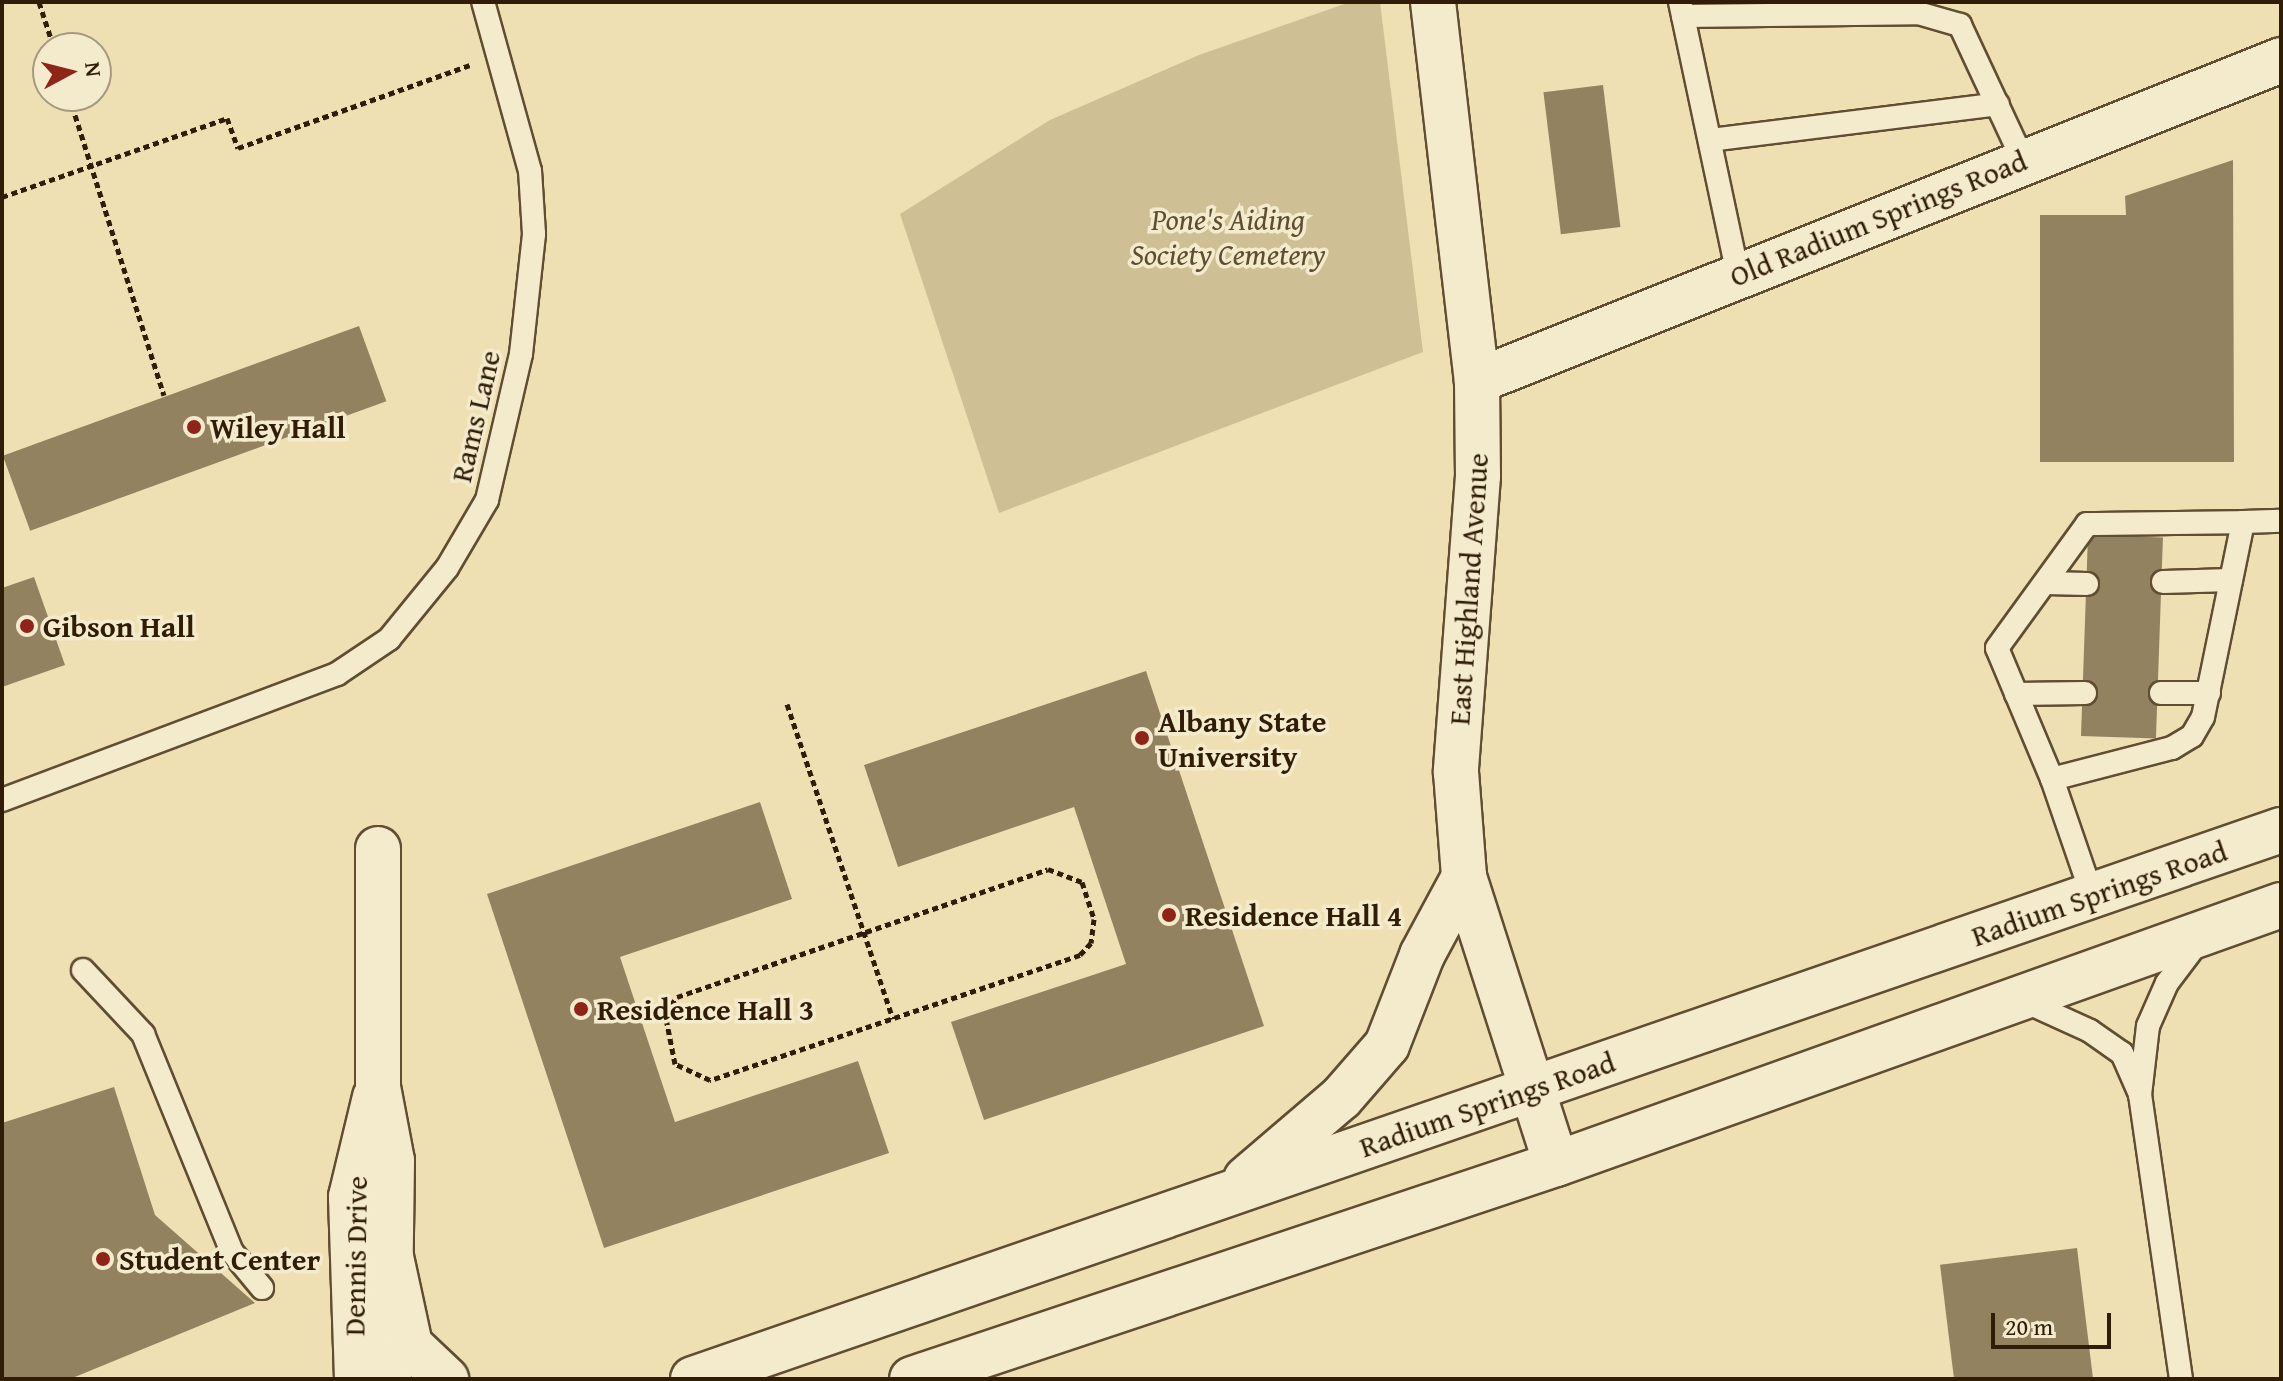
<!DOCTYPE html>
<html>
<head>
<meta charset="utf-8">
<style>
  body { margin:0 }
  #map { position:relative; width:2283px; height:1381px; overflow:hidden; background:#eee0b2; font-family:"Gentium Book Plus",serif }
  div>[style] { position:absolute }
  .green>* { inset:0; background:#cebf95 }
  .building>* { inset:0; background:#938260; transform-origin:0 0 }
  .path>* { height:5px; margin-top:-2.5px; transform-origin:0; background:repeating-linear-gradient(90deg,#301c07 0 6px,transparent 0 10px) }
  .roads { filter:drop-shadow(2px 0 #604d32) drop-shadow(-2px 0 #604d32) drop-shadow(0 2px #604d32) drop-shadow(0 -2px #604d32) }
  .service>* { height:22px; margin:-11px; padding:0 11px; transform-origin:11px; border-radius:11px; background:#f4ebcd }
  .minor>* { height:44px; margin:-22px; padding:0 22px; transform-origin:22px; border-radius:22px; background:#f4ebcd }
  .secondary>* { height:44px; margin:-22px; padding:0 22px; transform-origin:22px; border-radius:22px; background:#f4ebcd }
  .dots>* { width:22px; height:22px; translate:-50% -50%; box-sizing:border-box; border:4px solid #f4ebcd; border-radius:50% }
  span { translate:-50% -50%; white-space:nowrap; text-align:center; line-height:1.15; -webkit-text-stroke:7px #f4ebcd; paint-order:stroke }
  .street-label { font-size:30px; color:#301c07 }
  .park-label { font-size:30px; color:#5f4d32; font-style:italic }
  .poi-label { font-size:30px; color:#301c07; font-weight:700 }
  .left { translate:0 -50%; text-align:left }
  .frame { position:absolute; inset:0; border:4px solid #301c07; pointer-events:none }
  .north { position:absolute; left:32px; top:32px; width:80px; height:80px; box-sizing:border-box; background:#f4ebcd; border:2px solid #a6987e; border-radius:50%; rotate:83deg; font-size:22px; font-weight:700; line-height:32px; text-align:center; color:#301c07 }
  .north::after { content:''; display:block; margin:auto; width:28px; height:36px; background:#8f2418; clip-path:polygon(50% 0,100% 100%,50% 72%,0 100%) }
  .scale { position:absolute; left:1991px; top:1313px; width:120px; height:36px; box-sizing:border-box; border:4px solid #301c07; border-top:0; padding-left:10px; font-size:24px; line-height:28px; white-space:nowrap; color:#301c07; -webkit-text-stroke:6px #f4ebcd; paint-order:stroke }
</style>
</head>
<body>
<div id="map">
  <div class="green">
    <i style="clip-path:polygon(1350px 2px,1380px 2px,1423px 352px,999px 513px,900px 214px,1050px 120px,1199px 55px)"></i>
  </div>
  <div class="building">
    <i style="left:1603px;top:85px;width:143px;height:60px;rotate:83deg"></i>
    <i style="clip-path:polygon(2233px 160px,2234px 462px,2040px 462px,2040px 215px,2126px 215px,2125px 196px)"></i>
    <i style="left:359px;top:326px;width:80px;height:379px;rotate:70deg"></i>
    <i style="left:2088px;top:535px;width:75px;height:201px;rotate:2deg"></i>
    <i style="clip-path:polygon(34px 577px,65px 665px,2px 687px,2px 588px)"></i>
    <i style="clip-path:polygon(1146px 671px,1264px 1026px,984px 1120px,951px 1022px,1126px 964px,1074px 807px,898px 867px,864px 765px)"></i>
    <i style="clip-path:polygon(760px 802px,792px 899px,620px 957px,675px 1122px,858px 1061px,889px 1153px,604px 1248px,487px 894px)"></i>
    <i style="clip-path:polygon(114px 1087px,155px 1215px,255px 1303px,70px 1379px,2px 1379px,2px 1123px)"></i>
    <i style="left:2077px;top:1248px;width:132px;height:138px;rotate:83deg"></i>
  </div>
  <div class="path">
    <i style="left:39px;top:2px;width:48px;rotate:71.9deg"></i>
    <i style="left:69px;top:96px;width:314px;rotate:72.4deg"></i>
    <i style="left:2px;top:197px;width:238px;rotate:-19.3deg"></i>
    <i style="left:227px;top:118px;width:32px;rotate:70deg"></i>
    <i style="left:238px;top:148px;width:246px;rotate:-19.7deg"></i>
    <i style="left:787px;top:704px;width:332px;rotate:71.4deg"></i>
    <i style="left:1048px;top:869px;width:36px;rotate:21deg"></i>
    <i style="left:1082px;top:882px;width:39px;rotate:72deg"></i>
    <i style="left:1094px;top:919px;width:24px;rotate:97deg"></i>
    <i style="left:1091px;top:943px;width:16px;rotate:133deg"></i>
    <i style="left:1080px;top:955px;width:391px;rotate:161.3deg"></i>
    <i style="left:710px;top:1080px;width:38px;rotate:-155deg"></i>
    <i style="left:675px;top:1064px;width:52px;rotate:-101.1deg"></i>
    <i style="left:665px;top:1013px;width:20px;rotate:-53deg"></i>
    <i style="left:677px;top:997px;width:392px;rotate:-19deg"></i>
  </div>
  <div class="roads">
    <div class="service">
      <i style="left:1680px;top:2px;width:278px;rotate:78deg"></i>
      <i style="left:1683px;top:16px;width:235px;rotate:-0.7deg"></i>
      <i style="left:1918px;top:13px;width:44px;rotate:15.9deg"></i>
      <i style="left:1960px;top:25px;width:149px;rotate:65deg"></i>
      <i style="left:1710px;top:140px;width:290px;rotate:-7.1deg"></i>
      <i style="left:2163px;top:582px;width:68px;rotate:-1.7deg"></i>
      <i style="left:2046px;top:583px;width:41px;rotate:1.4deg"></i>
      <i style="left:2161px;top:693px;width:48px"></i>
      <i style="left:2016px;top:694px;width:69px;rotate:-0.8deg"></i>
      <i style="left:2052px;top:779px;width:142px;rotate:-112.8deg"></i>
      <i style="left:1997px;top:648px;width:153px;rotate:-54deg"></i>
      <i style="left:2087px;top:524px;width:156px;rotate:-0.7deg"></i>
      <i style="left:2px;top:800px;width:358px;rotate:-20.6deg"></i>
      <i style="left:337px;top:674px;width:63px;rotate:-33.9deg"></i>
      <i style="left:389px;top:639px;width:92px;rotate:-50.8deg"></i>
      <i style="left:447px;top:568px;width:79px;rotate:-59.5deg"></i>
      <i style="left:487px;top:500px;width:150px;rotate:-76.9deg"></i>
      <i style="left:521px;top:354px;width:121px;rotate:-83.8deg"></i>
      <i style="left:534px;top:234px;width:63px;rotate:-93.6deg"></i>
      <i style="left:530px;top:171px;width:175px;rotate:-105.5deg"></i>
      <i style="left:2092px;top:895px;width:123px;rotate:-109deg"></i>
      <i style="left:2052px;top:779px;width:124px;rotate:-14.5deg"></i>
      <i style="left:2172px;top:748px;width:23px;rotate:-31deg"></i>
      <i style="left:2192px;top:736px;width:22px;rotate:-60deg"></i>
      <i style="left:2203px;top:717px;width:199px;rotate:-78.4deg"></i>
      <i style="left:2243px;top:522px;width:38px;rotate:-2deg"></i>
      <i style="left:83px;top:970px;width:88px;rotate:46.8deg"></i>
      <i style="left:143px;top:1034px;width:235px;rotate:67.8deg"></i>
      <i style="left:232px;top:1252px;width:47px;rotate:50.2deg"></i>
      <i style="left:2022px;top:1000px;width:75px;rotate:24.5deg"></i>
      <i style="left:2090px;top:1031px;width:39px;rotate:35deg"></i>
      <i style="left:2122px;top:1053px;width:45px;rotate:66.3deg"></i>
      <i style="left:2181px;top:1379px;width:287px;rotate:-98.2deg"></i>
      <i style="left:2140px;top:1095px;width:69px;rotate:-83.4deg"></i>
      <i style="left:2148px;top:1026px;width:47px;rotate:-66.2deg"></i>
      <i style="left:2167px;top:983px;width:51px;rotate:-52.9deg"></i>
    </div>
    <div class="minor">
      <i style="left:1433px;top:2px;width:382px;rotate:83.4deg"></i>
      <i style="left:1477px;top:381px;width:95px;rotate:89.4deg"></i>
      <i style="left:1478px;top:476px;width:297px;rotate:94.3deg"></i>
      <i style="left:1456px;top:772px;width:105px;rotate:85.6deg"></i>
      <i style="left:1464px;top:877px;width:301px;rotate:72.2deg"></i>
      <i style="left:1477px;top:381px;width:866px;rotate:-21.76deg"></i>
      <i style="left:378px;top:849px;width:238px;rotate:90deg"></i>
      <i style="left:378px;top:1087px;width:75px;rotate:79.3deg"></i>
      <i style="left:392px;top:1161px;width:218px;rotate:90.8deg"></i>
      <i style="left:357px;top:1379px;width:182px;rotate:-91.9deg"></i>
      <i style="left:351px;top:1197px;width:103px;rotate:-76.5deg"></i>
    </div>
    <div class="secondary">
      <i style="left:1246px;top:1179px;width:125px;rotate:-40.5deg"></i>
      <i style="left:1341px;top:1098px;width:70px;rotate:-49deg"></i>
      <i style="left:1387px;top:1045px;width:97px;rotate:-68.7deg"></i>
      <i style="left:1422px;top:955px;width:89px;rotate:-61.7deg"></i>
      <i style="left:391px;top:1257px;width:90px;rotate:77.8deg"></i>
      <i style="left:410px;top:1345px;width:50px;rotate:43.4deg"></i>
      <i style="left:693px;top:1379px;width:1680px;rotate:-19.07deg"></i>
      <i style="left:912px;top:1379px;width:679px;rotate:-18.46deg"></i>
      <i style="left:1556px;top:1164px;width:770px;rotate:-19.66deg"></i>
    </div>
  </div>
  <div class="dots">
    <i style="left:194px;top:427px;background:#8f2418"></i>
    <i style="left:27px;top:626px;background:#8f2418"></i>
    <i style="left:1142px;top:738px;background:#8f2418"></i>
    <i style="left:1169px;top:915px;background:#8f2418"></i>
    <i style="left:581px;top:1009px;background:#8f2418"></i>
    <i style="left:103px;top:1259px;background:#8f2418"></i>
  </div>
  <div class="street-label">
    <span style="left:1878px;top:218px;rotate:-22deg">Old Radium Springs Road</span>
    <span style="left:475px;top:416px;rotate:-77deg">Rams Lane</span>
    <span style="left:1468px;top:589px;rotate:-86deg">East Highland Avenue</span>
    <span style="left:2099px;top:893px;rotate:-19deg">Radium Springs Road</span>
    <span style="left:1487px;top:1104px;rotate:-19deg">Radium Springs Road</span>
    <span style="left:355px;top:1256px;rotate:-89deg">Dennis Drive</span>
  </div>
  <div class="park-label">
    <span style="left:1228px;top:236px">Pone's Aiding<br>Society Cemetery</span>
  </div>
  <div class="poi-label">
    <span class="left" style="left:210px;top:427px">Wiley Hall</span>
    <span class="left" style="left:43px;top:626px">Gibson Hall</span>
    <span class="left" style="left:1158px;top:738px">Albany State<br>University</span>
    <span class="left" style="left:1185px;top:915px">Residence Hall 4</span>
    <span class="left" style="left:597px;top:1009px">Residence Hall 3</span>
    <span class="left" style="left:119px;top:1259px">Student Center</span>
  </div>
  <div class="frame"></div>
  <div class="north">N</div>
  <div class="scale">20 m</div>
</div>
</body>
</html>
